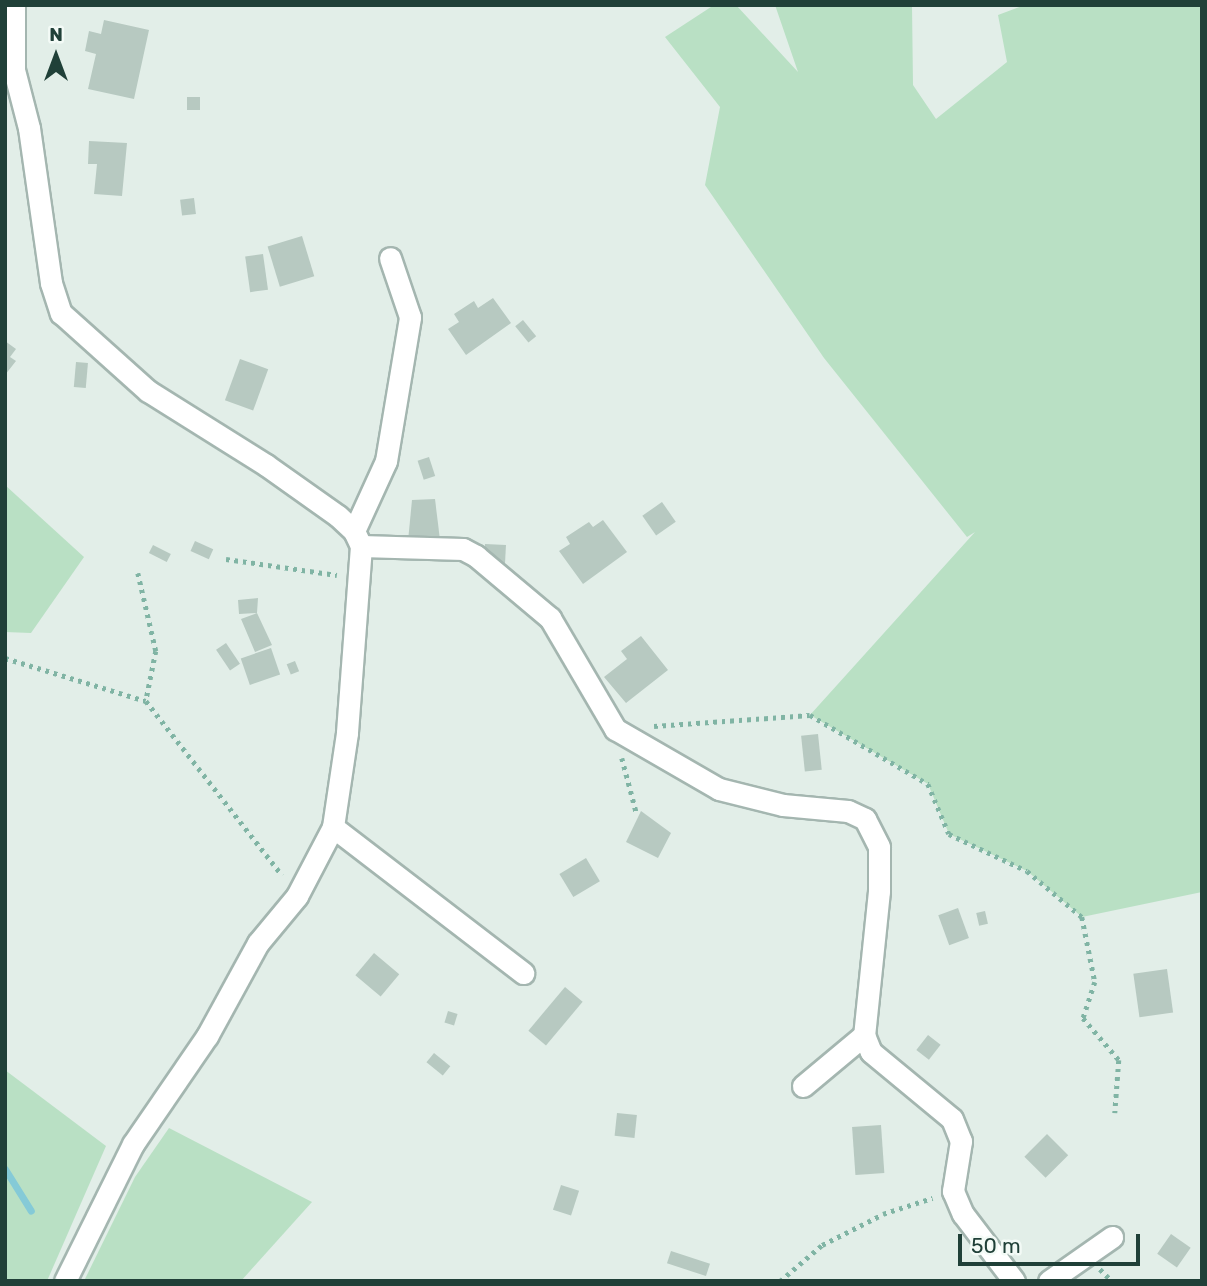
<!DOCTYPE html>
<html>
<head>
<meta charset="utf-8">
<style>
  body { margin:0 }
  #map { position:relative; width:1207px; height:1286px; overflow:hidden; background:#e2eee8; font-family:Rubik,sans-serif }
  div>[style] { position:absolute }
  .green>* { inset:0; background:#b9e0c4 }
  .stream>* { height:7px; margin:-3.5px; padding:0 3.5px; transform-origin:3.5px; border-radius:3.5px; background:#85cad7 }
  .building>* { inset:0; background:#b7c9c1; transform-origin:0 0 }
  .path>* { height:4.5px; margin-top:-2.25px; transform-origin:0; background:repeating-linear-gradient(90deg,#80b4a4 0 3.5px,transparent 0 8.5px) }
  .roads { filter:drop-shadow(2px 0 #a4b6b0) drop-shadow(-2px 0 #a4b6b0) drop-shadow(0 2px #a4b6b0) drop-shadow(0 -2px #a4b6b0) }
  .minor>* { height:21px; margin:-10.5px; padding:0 10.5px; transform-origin:10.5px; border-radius:10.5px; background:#fff }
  span { translate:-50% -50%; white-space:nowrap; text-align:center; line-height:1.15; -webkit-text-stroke:7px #f3faf6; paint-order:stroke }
  .frame { position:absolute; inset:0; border:7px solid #204038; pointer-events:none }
  .north { position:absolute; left:21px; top:21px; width:70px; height:70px; -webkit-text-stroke:5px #f3faf6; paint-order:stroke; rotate:0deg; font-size:19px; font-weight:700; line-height:28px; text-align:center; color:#204038 }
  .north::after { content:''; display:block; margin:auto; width:24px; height:32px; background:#204038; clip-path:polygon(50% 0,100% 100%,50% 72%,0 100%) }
  .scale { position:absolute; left:958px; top:1234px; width:182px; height:32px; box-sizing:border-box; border:4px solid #204038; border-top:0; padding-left:9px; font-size:21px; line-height:24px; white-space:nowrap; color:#204038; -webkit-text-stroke:5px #f3faf6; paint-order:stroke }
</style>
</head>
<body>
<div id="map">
  <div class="green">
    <i style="clip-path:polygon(714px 5px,736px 5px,798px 72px,775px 5px,912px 5px,913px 85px,936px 119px,1007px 62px,998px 15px,1025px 5px,1202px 5px,1202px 892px,1082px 917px,1027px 871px,949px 834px,928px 784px,810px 715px,975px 532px,967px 537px,824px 358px,705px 185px,720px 107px,665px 37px)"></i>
    <i style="clip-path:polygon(5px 485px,84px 557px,31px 633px,5px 632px)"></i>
    <i style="clip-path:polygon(5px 1070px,106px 1146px,47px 1281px,5px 1281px)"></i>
    <i style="clip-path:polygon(169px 1128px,312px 1202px,241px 1281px,84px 1281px,135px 1177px)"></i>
  </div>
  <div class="stream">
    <i style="left:5px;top:1169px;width:49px;rotate:58.2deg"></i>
  </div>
  <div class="building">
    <i style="clip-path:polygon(104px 20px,149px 30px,134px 99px,88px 89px,96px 54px,85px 51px,89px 31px,101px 34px)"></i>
    <i style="left:187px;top:97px;width:13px;height:13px"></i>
    <i style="clip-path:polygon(89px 141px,127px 143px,122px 196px,94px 194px,97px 164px,88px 164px)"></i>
    <i style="left:194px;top:198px;width:16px;height:14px;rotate:83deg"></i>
    <i style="left:302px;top:236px;width:42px;height:36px;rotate:73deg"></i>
    <i style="left:263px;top:254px;width:36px;height:18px;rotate:82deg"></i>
    <i style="clip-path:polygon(493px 298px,511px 323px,466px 355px,448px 329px,459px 322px,454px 314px,474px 301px,478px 308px)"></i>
    <i style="left:523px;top:320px;width:21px;height:10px;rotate:51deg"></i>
    <i style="clip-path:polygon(5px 341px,16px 349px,10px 357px,16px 361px,5px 375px)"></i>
    <i style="left:240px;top:359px;width:30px;height:44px;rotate:20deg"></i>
    <i style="left:76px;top:362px;width:12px;height:25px;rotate:5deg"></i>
    <i style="left:429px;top:457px;width:20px;height:12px;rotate:72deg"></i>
    <i style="clip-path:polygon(435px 499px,440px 540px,408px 541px,412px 500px)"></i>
    <i style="left:662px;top:502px;width:24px;height:24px;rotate:55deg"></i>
    <i style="clip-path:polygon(603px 520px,627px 552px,583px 584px,559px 551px,570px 544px,566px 537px,589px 522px,593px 527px)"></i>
    <i style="left:195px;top:541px;width:20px;height:11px;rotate:24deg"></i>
    <i style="left:485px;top:544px;width:21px;height:23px;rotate:3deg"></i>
    <i style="left:153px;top:545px;width:20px;height:9px;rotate:27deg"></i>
    <i style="clip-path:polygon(258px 598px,257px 613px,272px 645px,255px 652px,241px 619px,257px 613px,239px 614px,238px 600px)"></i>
    <i style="clip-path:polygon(641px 636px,668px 670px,626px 703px,604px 677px,627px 659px,621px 651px)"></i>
    <i style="left:226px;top:643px;width:25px;height:12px;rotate:56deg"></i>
    <i style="left:271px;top:648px;width:28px;height:32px;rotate:71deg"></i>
    <i style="left:295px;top:661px;width:11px;height:9px;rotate:68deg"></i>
    <i style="left:818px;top:734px;width:36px;height:17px;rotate:84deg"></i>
    <i style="clip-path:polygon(641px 811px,671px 833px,658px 858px,626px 842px)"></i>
    <i style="left:586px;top:858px;width:27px;height:31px;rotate:59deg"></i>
    <i style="left:958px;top:908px;width:32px;height:21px;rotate:70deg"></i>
    <i style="left:985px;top:911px;width:13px;height:9px;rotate:77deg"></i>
    <i style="left:374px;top:953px;width:33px;height:29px;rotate:40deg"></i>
    <i style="left:1167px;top:969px;width:44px;height:34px;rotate:82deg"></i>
    <i style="left:565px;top:987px;width:23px;height:57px;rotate:40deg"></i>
    <i style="left:448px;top:1011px;width:10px;height:12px;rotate:17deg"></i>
    <i style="left:928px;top:1035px;width:16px;height:19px;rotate:38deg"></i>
    <i style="left:434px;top:1053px;width:21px;height:12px;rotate:39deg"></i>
    <i style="left:617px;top:1113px;width:20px;height:23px;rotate:6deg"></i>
    <i style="left:881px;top:1125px;width:48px;height:29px;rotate:86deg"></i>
    <i style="left:1047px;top:1134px;width:30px;height:32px;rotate:45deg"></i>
    <i style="left:561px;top:1185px;width:19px;height:26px;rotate:18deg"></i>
    <i style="left:1171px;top:1234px;width:24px;height:24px;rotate:35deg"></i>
    <i style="left:671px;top:1251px;width:41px;height:13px;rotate:18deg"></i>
  </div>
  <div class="path">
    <i style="left:226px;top:559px;width:112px;rotate:8.2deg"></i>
    <i style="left:138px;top:573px;width:80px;rotate:77deg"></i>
    <i style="left:156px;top:651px;width:51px;rotate:101.3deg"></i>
    <i style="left:5px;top:658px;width:147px;rotate:17deg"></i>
    <i style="left:146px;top:701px;width:221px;rotate:52deg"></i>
    <i style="left:654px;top:726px;width:156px;rotate:-4deg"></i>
    <i style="left:810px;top:715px;width:137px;rotate:30.3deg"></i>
    <i style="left:928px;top:784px;width:54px;rotate:67.2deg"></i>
    <i style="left:949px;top:834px;width:86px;rotate:25.4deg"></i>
    <i style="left:1027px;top:871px;width:72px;rotate:39.9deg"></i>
    <i style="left:1082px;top:917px;width:66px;rotate:78.7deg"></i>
    <i style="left:1095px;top:982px;width:38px;rotate:108deg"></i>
    <i style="left:1083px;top:1018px;width:55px;rotate:49.4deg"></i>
    <i style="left:1119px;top:1060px;width:53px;rotate:94.3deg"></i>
    <i style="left:622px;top:758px;width:55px;rotate:75.2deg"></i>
    <i style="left:1100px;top:1269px;width:17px;rotate:45deg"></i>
    <i style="left:780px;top:1281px;width:55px;rotate:-40.6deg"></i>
    <i style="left:822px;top:1245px;width:68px;rotate:-26.9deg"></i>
    <i style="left:883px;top:1214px;width:52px;rotate:-18.1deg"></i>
  </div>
  <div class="roads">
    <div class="minor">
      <i style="left:14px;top:5px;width:65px;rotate:90deg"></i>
      <i style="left:14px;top:70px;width:60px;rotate:75.5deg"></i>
      <i style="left:29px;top:128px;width:157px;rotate:81.9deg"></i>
      <i style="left:51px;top:283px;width:32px;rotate:72deg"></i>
      <i style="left:61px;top:313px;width:117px;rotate:41.9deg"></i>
      <i style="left:148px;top:391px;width:139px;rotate:32.1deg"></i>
      <i style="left:266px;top:465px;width:88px;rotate:35.3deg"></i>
      <i style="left:338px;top:516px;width:22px;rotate:43deg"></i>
      <i style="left:354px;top:531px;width:17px;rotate:65deg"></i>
      <i style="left:361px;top:546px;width:188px;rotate:94.3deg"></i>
      <i style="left:347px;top:733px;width:95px;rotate:98.5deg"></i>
      <i style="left:333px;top:827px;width:78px;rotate:117.6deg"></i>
      <i style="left:297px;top:896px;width:61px;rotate:129.7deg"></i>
      <i style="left:258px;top:943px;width:106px;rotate:118.7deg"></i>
      <i style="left:207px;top:1036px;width:131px;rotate:124.4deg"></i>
      <i style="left:133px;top:1144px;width:153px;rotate:116.4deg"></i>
      <i style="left:354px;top:531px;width:77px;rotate:-65.4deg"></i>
      <i style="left:386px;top:461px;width:146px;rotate:-80.5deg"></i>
      <i style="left:410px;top:317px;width:62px;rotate:-108.7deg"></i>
      <i style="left:361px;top:546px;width:102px;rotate:1.7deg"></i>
      <i style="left:463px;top:549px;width:15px;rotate:28deg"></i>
      <i style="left:476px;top:556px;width:97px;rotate:40deg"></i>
      <i style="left:550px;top:618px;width:129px;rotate:59.6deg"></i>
      <i style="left:615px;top:729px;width:120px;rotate:30deg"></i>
      <i style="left:719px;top:789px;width:66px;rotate:14deg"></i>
      <i style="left:783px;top:805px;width:65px;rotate:5.3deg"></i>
      <i style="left:848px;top:811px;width:19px;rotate:25deg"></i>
      <i style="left:865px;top:819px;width:31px;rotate:63deg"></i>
      <i style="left:879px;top:847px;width:44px;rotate:90deg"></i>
      <i style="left:879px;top:891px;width:145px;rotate:95.9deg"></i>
      <i style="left:864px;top:1035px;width:18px;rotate:68deg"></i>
      <i style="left:871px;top:1052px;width:105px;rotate:39.6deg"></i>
      <i style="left:952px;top:1119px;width:24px;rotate:68deg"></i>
      <i style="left:961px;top:1141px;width:51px;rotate:99.1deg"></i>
      <i style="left:953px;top:1191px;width:25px;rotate:67deg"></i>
      <i style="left:963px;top:1214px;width:84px;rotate:52.7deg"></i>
      <i style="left:333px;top:827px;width:240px;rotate:37.5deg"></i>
      <i style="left:803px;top:1086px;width:80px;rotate:-39.9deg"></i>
      <i style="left:1049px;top:1281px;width:77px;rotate:-34.9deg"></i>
    </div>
  </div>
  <div class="frame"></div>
  <div class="north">N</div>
  <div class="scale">50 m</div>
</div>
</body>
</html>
